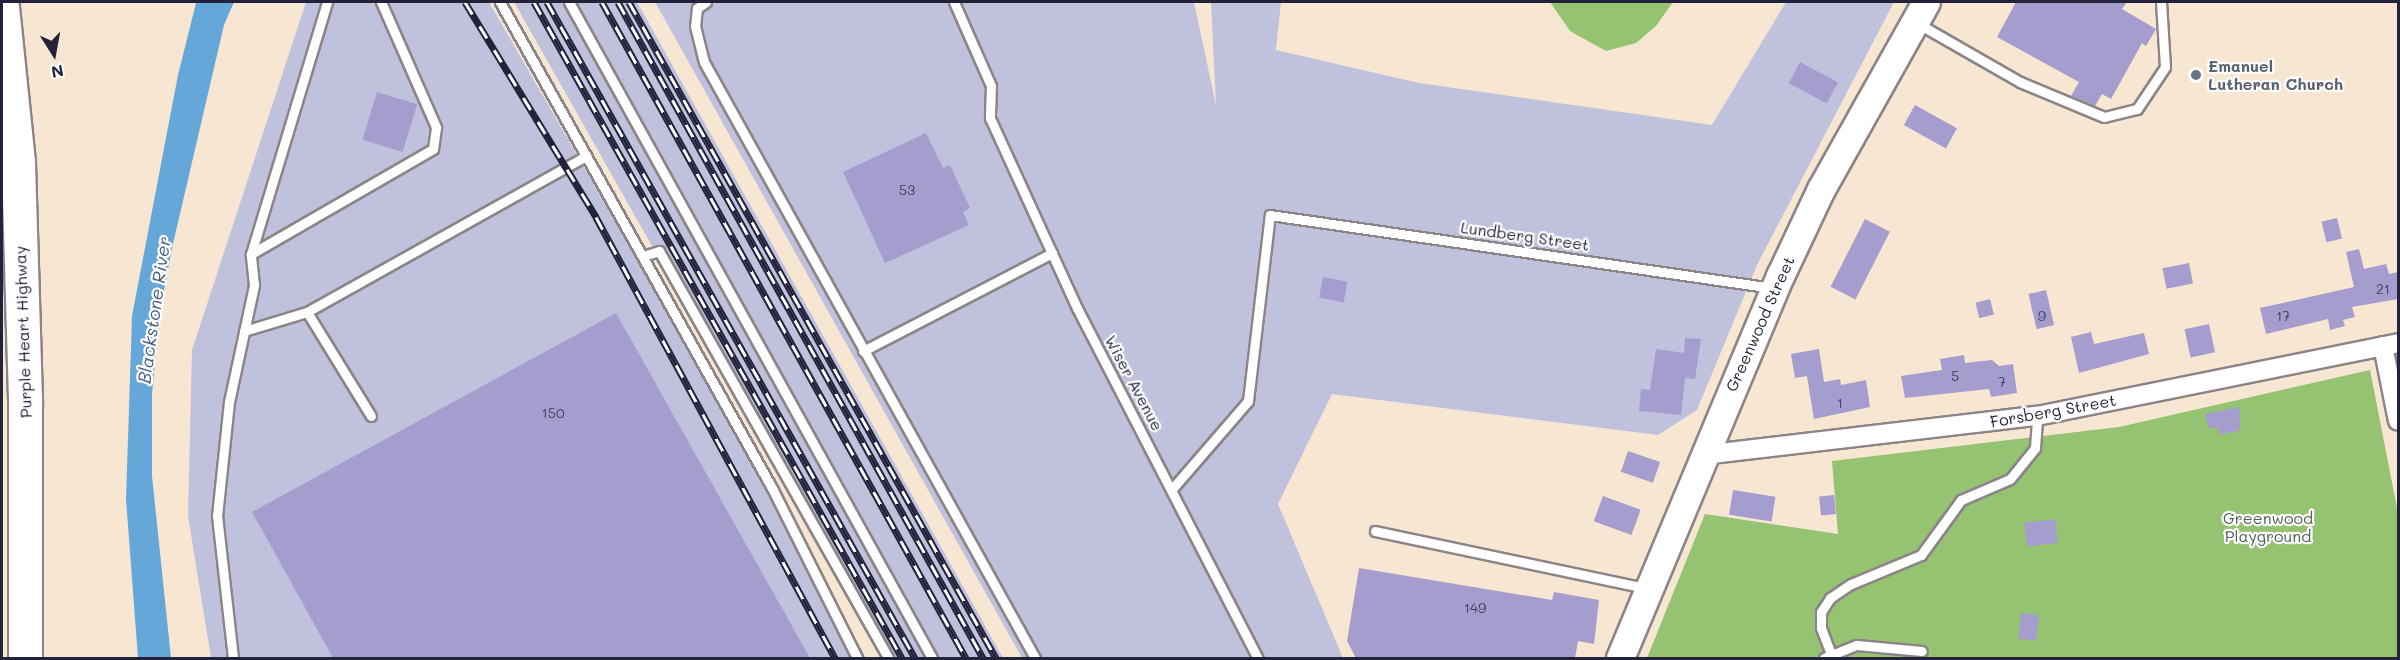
<!DOCTYPE html>
<html>
<head>
<meta charset="utf-8">
<style>
  body { margin:0 }
  #map { position:relative; width:2400px; height:660px; overflow:hidden; background:#f7e7d2; font-family:Mali,sans-serif }
  div>[style] { position:absolute }
  .industrial>* { inset:0; background:#c0c2dd }
  .green>* { inset:0; background:#95c371 }
  .water>* { inset:0; background:#66a7da }
  .building>* { inset:0; background:#a69dcf; transform-origin:0 0 }
  .roads { filter:drop-shadow(2px 0 #8c8486) drop-shadow(-2px 0 #8c8486) drop-shadow(0 2px #8c8486) drop-shadow(0 -2px #8c8486) }
  .lane>* { height:9px; margin:-4.5px; padding:0 4.5px; transform-origin:4.5px; border-radius:4.5px; background:#fff }
  .street>* { height:18px; margin:-9px; padding:0 9px; transform-origin:9px; border-radius:9px; background:#fff }
  .secondary>* { height:27px; margin:-13.5px; padding:0 13.5px; transform-origin:13.5px; border-radius:13.5px; background:#fff }
  .highway>* { height:33px; margin:-16.5px; padding:0 16.5px; transform-origin:16.5px; border-radius:16.5px; background:#fff }
  .rail>* { height:7px; margin-top:-3.5px; transform-origin:0; background:repeating-linear-gradient(90deg,#fff 0 14px,#22223b 0 28px); box-sizing:border-box; border-block:2px solid #22223b }
  .dots>* { width:16px; height:16px; translate:-50% -50%; box-sizing:border-box; border:3px solid #fff; border-radius:50% }
  span { translate:-50% -50%; white-space:nowrap; text-align:center; line-height:1.15; -webkit-text-stroke:4.5px #fff; paint-order:stroke }
  .number-label { font-size:14px; color:#434160 }
  .number-label span { -webkit-text-stroke-width:0 }
  .worship-label { font-size:16px; color:#5b616d; font-weight:700 }
  .left { translate:0 -50%; text-align:left }
  .street-label { font-size:16px; color:#22223b }
  .park-label { font-size:16px; color:#506251 }
  .water-label { font-size:18px; color:#415e83; font-style:italic }
  .frame { position:absolute; inset:0; border:3px solid #22223b; pointer-events:none }
  .north { position:absolute; left:24px; top:24px; width:60px; height:60px; -webkit-text-stroke:4px #fff; paint-order:stroke; rotate:169deg; font-size:16px; font-weight:700; line-height:24px; text-align:center; color:#22223b }
  .north::after { content:''; display:block; margin:auto; width:21px; height:27px; background:#22223b; clip-path:polygon(50% 0,100% 100%,50% 72%,0 100%) }
</style>
</head>
<body>
<div id="map">
  <div class="industrial">
    <i style="clip-path:polygon(306px 2px,489px 2px,866px 658px,211px 658px,188px 516px,192px 350px)"></i>
    <i style="clip-path:polygon(514px 2px,637px 2px,1003px 658px,885px 658px)"></i>
    <i style="clip-path:polygon(655px 2px,1194px 2px,1216px 105px,1211px 2px,1281px 2px,1276px 50px,1419px 83px,1712px 125px,1786px 2px,1894px 2px,1757px 265px,1697px 410px,1658px 435px,1332px 394px,1278px 504px,1343px 658px,1022px 658px)"></i>
  </div>
  <div class="green">
    <i style="clip-path:polygon(1550px 2px,1673px 2px,1656px 26px,1636px 43px,1606px 51px,1570px 31px)"></i>
    <i style="clip-path:polygon(2370px 370px,2398px 513px,2398px 658px,1647px 658px,1705px 514px,1838px 534px,1832px 461px,2119px 427px)"></i>
  </div>
  <div class="water">
    <i style="clip-path:polygon(234px 2px,224px 25px,172px 248px,160px 312px,152px 394px,152px 476px,171px 658px,138px 658px,126px 499px,132px 316px,178px 75px,196px 3px)"></i>
  </div>
  <div class="building">
    <i style="clip-path:polygon(2016px 2px,2127px 2px,2122px 9px,2156px 29px,2146px 46px,2142px 43px,2111px 99px,2102px 94px,2095px 106px,2071px 96px,2079px 82px,1997px 37px)"></i>
    <i style="left:1800px;top:62px;width:43px;height:24px;rotate:28deg"></i>
    <i style="left:377px;top:92px;width:42px;height:50px;rotate:17deg"></i>
    <i style="left:1915px;top:105px;width:48px;height:23px;rotate:29deg"></i>
    <i style="clip-path:polygon(926px 133px,943px 168px,950px 165px,970px 208px,963px 212px,969px 225px,885px 263px,843px 172px)"></i>
    <i style="left:2337px;top:218px;width:21px;height:16px;rotate:76deg"></i>
    <i style="left:1865px;top:219px;width:28px;height:76px;rotate:27deg"></i>
    <i style="clip-path:polygon(2359px 249px,2364px 269px,2386px 264px,2389px 274px,2398px 272px,2398px 299px,2352px 307px,2355px 317px,2343px 320px,2345px 326px,2330px 330px,2328px 319px,2266px 334px,2260px 308px,2354px 287px,2346px 252px)"></i>
    <i style="left:2189px;top:263px;width:21px;height:27px;rotate:79deg"></i>
    <i style="left:1323px;top:277px;width:25px;height:21px;rotate:11deg"></i>
    <i style="left:2046px;top:290px;width:36px;height:18px;rotate:77deg"></i>
    <i style="left:1990px;top:299px;width:16px;height:15px;rotate:76deg"></i>
    <i style="clip-path:polygon(616px 313px,810px 658px,333px 658px,252px 512px)"></i>
    <i style="left:2209px;top:324px;width:29px;height:25px;rotate:78deg"></i>
    <i style="clip-path:polygon(2091px 332px,2094px 344px,2144px 333px,2149px 354px,2079px 373px,2071px 337px)"></i>
    <i style="clip-path:polygon(1685px 338px,1701px 339px,1695px 379px,1685px 378px,1681px 415px,1639px 411px,1641px 389px,1650px 390px,1656px 349px,1684px 353px)"></i>
    <i style="clip-path:polygon(1819px 349px,1824px 382px,1840px 379px,1841px 385px,1866px 380px,1870px 407px,1814px 419px,1807px 376px,1795px 378px,1791px 354px)"></i>
    <i style="clip-path:polygon(1964px 355px,1965px 363px,1992px 360px,1999px 366px,2013px 364px,2017px 393px,1991px 397px,1989px 389px,1905px 398px,1901px 376px,1942px 370px,1940px 359px)"></i>
    <i style="clip-path:polygon(2240px 407px,2240px 430px,2219px 435px,2218px 427px,2209px 429px,2205px 414px)"></i>
    <i style="left:1628px;top:451px;width:34px;height:22px;rotate:19deg"></i>
    <i style="left:1733px;top:490px;width:43px;height:25px;rotate:9deg"></i>
    <i style="left:1834px;top:495px;width:19px;height:15px;rotate:84deg"></i>
    <i style="left:1603px;top:496px;width:40px;height:27px;rotate:20deg"></i>
    <i style="left:2055px;top:519px;width:24px;height:31px;rotate:83deg"></i>
    <i style="clip-path:polygon(1359px 568px,1552px 600px,1554px 592px,1599px 600px,1594px 644px,1578px 641px,1575px 658px,1356px 658px,1347px 641px)"></i>
    <i style="left:2021px;top:613px;width:18px;height:26px;rotate:6deg"></i>
  </div>
  <div class="roads">
    <div class="lane">
      <i style="left:500px;top:2px;width:557px;rotate:60.77deg"></i>
      <i style="left:772px;top:488px;width:190px;rotate:63.4deg"></i>
      <i style="left:569px;top:2px;width:750px;rotate:61.04deg"></i>
      <i style="left:706px;top:2px;width:11px;rotate:146deg"></i>
      <i style="left:697px;top:8px;width:18px;rotate:96deg"></i>
      <i style="left:695px;top:26px;width:37px;rotate:76deg"></i>
      <i style="left:704px;top:62px;width:682px;rotate:60.95deg"></i>
      <i style="left:954px;top:2px;width:92px;rotate:66.2deg"></i>
      <i style="left:991px;top:86px;width:32px;rotate:92deg"></i>
      <i style="left:990px;top:118px;width:209px;rotate:65.4deg"></i>
      <i style="left:1077px;top:308px;width:394px;rotate:62.7deg"></i>
      <i style="left:1917px;top:23px;width:119px;rotate:29.8deg"></i>
      <i style="left:2020px;top:82px;width:91px;rotate:22.6deg"></i>
      <i style="left:2104px;top:117px;width:34px;rotate:-14deg"></i>
      <i style="left:2137px;top:109px;width:50px;rotate:-56.3deg"></i>
      <i style="left:2165px;top:67px;width:65px;rotate:-93.5deg"></i>
      <i style="left:251px;top:254px;width:210px;rotate:-30deg"></i>
      <i style="left:433px;top:149px;width:22px;rotate:-82deg"></i>
      <i style="left:436px;top:127px;width:137px;rotate:-113.7deg"></i>
      <i style="left:643px;top:256px;width:17px;rotate:-17deg"></i>
      <i style="left:659px;top:251px;width:467px;rotate:60.6deg"></i>
      <i style="left:307px;top:312px;width:122px;rotate:58.4deg"></i>
      <i style="left:244px;top:331px;width:66px;rotate:-16.8deg"></i>
      <i style="left:307px;top:312px;width:320px;rotate:-29.2deg"></i>
      <i style="left:863px;top:351px;width:213px;rotate:-27.4deg"></i>
      <i style="left:1172px;top:489px;width:116px;rotate:-49.2deg"></i>
      <i style="left:1248px;top:401px;width:187px;rotate:-83.3deg"></i>
      <i style="left:1270px;top:215px;width:508px;rotate:8.26deg"></i>
      <i style="left:1375px;top:531px;width:276px;rotate:11.9deg"></i>
      <i style="left:1831px;top:654px;width:28px;rotate:-111deg"></i>
      <i style="left:1821px;top:628px;width:16px;rotate:-90deg"></i>
      <i style="left:1821px;top:612px;width:17px;rotate:-57deg"></i>
      <i style="left:1830px;top:598px;width:25px;rotate:-34deg"></i>
      <i style="left:1851px;top:584px;width:76px;rotate:-22.5deg"></i>
      <i style="left:1921px;top:555px;width:68px;rotate:-54deg"></i>
      <i style="left:1961px;top:500px;width:53px;rotate:-23.2deg"></i>
      <i style="left:2010px;top:479px;width:40px;rotate:-51deg"></i>
      <i style="left:2035px;top:448px;width:32px;rotate:-86deg"></i>
      <i style="left:233px;top:658px;width:143px;rotate:-96.4deg"></i>
      <i style="left:217px;top:516px;width:115px;rotate:-84deg"></i>
      <i style="left:229px;top:402px;width:120px;rotate:-77.9deg"></i>
      <i style="left:254px;top:285px;width:31px;rotate:-96deg"></i>
      <i style="left:251px;top:254px;width:263px;rotate:-73.2deg"></i>
      <i style="left:1824px;top:658px;width:35px;rotate:-22deg"></i>
      <i style="left:1857px;top:645px;width:65px;rotate:5.3deg"></i>
    </div>
    <div class="street">
      <i style="left:2383px;top:346px;width:76px;rotate:78.7deg"></i>
      <i style="left:1703px;top:455px;width:336px;rotate:-6.7deg"></i>
      <i style="left:2037px;top:416px;width:368px;rotate:-11.4deg"></i>
    </div>
    <div class="secondary">
      <i style="left:1620px;top:658px;width:414px;rotate:-67.3deg"></i>
      <i style="left:1780px;top:276px;width:96px;rotate:-64.8deg"></i>
      <i style="left:1821px;top:189px;width:214px;rotate:-60.7deg"></i>
    </div>
    <div class="highway">
      <i style="left:2px;top:7px;width:157px;rotate:84.1deg"></i>
      <i style="left:18px;top:163px;width:242px;rotate:88.3deg"></i>
      <i style="left:25px;top:405px;width:253px;rotate:90deg"></i>
    </div>
  </div>
  <div class="rail">
    <i style="left:465px;top:2px;width:252px;rotate:58.6deg"></i>
    <i style="left:596px;top:217px;width:502px;rotate:61.54deg"></i>
    <i style="left:534px;top:2px;width:752px;rotate:60.71deg"></i>
    <i style="left:547px;top:2px;width:752px;rotate:60.71deg"></i>
    <i style="left:602px;top:2px;width:750px;rotate:60.98deg"></i>
    <i style="left:618px;top:2px;width:751px;rotate:60.91deg"></i>
    <i style="left:629px;top:2px;width:752px;rotate:60.78deg"></i>
  </div>
  <div class="dots">
    <i style="left:2196px;top:75px;background:#6b7280"></i>
  </div>
  <div class="number-label">
    <span style="left:907px;top:190px">53</span>
    <span style="left:2383px;top:289px">21</span>
    <span style="left:2042px;top:316px">9</span>
    <span style="left:2283px;top:316px">17</span>
    <span style="left:1955px;top:376px">5</span>
    <span style="left:2002px;top:382px">7</span>
    <span style="left:1840px;top:403px">1</span>
    <span style="left:553px;top:413px">150</span>
    <span style="left:1475px;top:608px">149</span>
  </div>
  <div class="worship-label">
    <span class="left" style="left:2208px;top:75px">Emanuel<br>Lutheran Church</span>
  </div>
  <div class="street-label">
    <span style="left:1525px;top:236px;rotate:8deg">Lundberg Street</span>
    <span style="left:1760px;top:324px;rotate:-66deg">Greenwood Street</span>
    <span style="left:23px;top:332px;rotate:-92deg">Purple Heart Highway</span>
    <span style="left:1134px;top:383px;rotate:62deg">Wiser Avenue</span>
    <span style="left:2053px;top:411px;rotate:-10deg">Forsberg Street</span>
  </div>
  <div class="park-label">
    <span style="left:2268px;top:527px">Greenwood<br>Playground</span>
  </div>
  <div class="water-label">
    <span style="left:154px;top:310px;rotate:-82deg">Blackstone River</span>
  </div>
  <div class="frame"></div>
  <div class="north">N</div>
</div>
</body>
</html>
